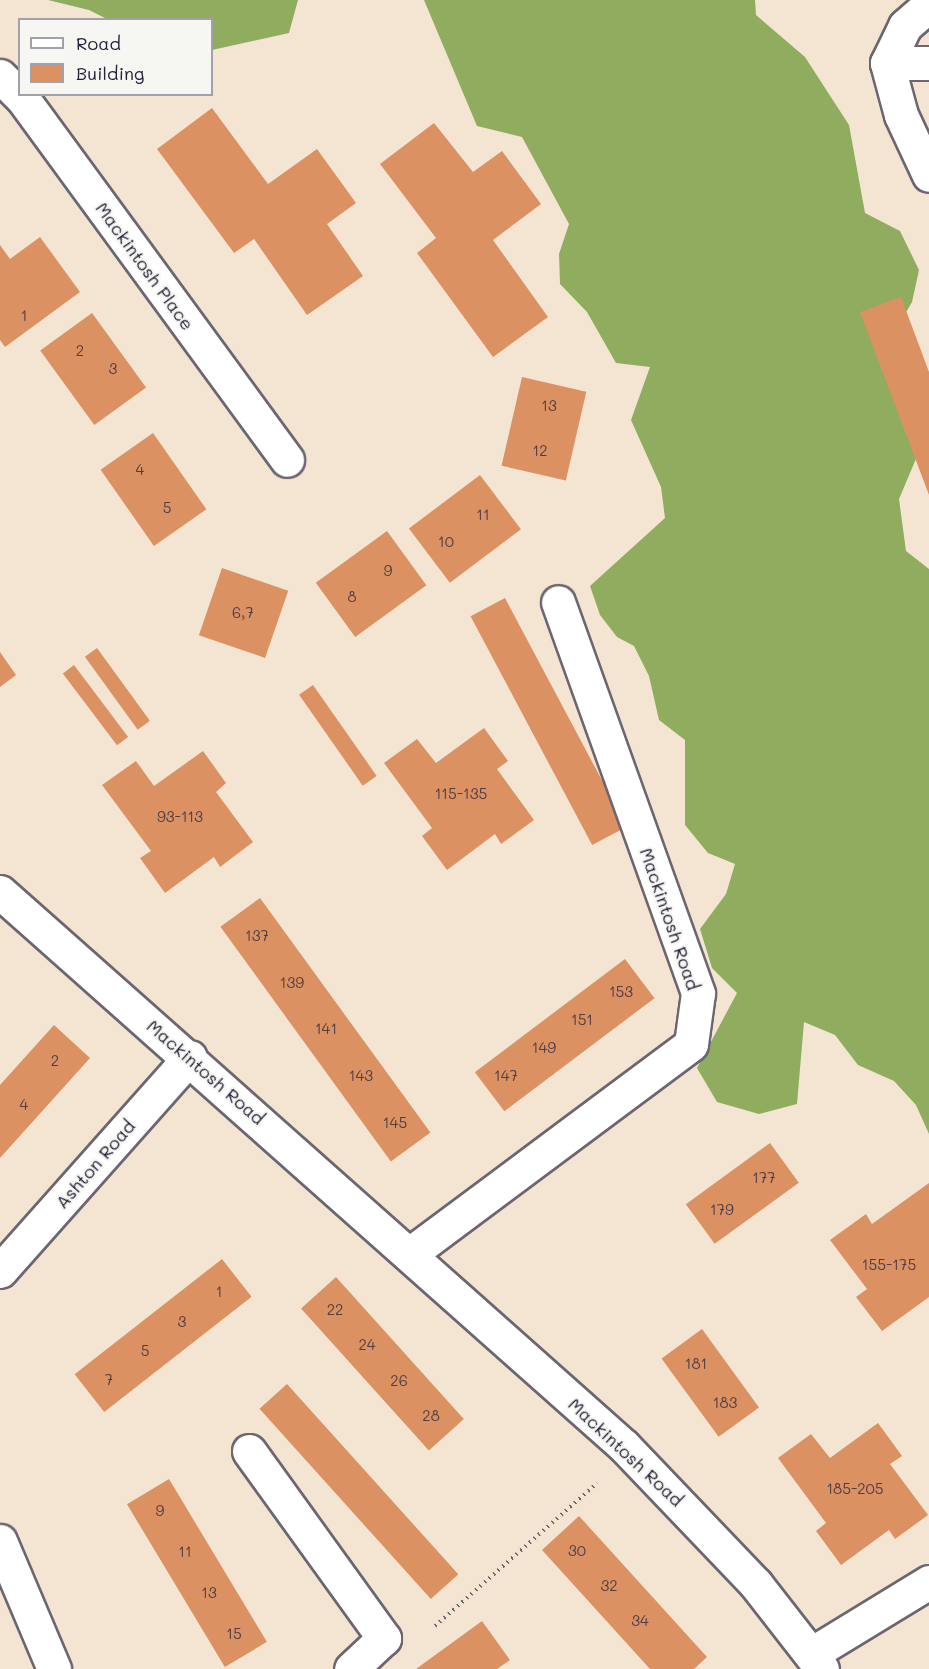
<!DOCTYPE html>
<html>
<head>
<meta charset="utf-8">
<style>
  body { margin:0 }
  #map { position:relative; width:929px; height:1669px; overflow:hidden; background:#f3e5d1; font-family:Mali,sans-serif }
  div>[style] { position:absolute }
  .forest>* { inset:0; background:#90ac5e }
  .building>* { inset:0; background:#dc9163; transform-origin:0 0 }
  .path>* { height:4px; margin-top:-2px; transform-origin:0; background:repeating-linear-gradient(90deg,#6b6670 0 1.5px,transparent 0 6px) }
  .roads { filter:drop-shadow(2px 0 #6b6670) drop-shadow(-2px 0 #6b6670) drop-shadow(0 2px #6b6670) drop-shadow(0 -2px #6b6670) }
  .minor>* { height:33px; margin:-16.5px; padding:0 16.5px; transform-origin:16.5px; border-radius:16.5px; background:#fff }
  span { translate:-50% -50%; white-space:nowrap; text-align:center; line-height:1.15; -webkit-text-stroke:4.5px #f6f6f2; paint-order:stroke }
  .number-label { font-size:15px; color:#503e45 }
  .number-label span { -webkit-text-stroke-width:0 }
  .street-label { font-size:18px; color:#22223b }
  .legend { position:absolute; left:18px; top:18px; width:195px; height:78px; box-sizing:border-box; background:#f6f6f2; border:2px solid #a1a1a9; margin:0; padding:8px 10px; list-style:none; font-size:18px; color:#22223b }
  .legend li { display:flex; align-items:center; gap:12px; height:30px }
  .legend b { width:30px; border:2px solid #a1a1a9 }
</style>
</head>
<body>
<div id="map">
  <div class="forest">
    <i style="clip-path:polygon(48px 0,298px 0,289px 33px,212px 50px,212px 20px,107px 19px,89px 10px)"></i>
    <i style="clip-path:polygon(424px 0,755px 0,756px 15px,805px 57px,849px 125px,865px 213px,900px 231px,919px 270px,912px 302px,901px 321px,929px 388px,929px 428px,899px 499px,906px 551px,929px 569px,929px 1134px,916px 1105px,894px 1081px,858px 1065px,835px 1035px,804px 1022px,797px 1104px,759px 1114px,717px 1102px,697px 1068px,737px 993px,712px 968px,700px 929px,726px 894px,735px 864px,708px 853px,685px 825px,685px 740px,659px 720px,649px 676px,634px 646px,617px 637px,600px 615px,590px 586px,665px 518px,661px 487px,631px 420px,650px 367px,616px 363px,587px 312px,560px 284px,559px 254px,569px 224px,522px 137px,477px 126px)"></i>
  </div>
  <div class="building">
    <i style="clip-path:polygon(212px 108px,268px 184px,317px 149px,356px 203px,327px 224px,363px 276px,307px 315px,254px 239px,234px 253px,157px 149px)"></i>
    <i style="clip-path:polygon(434px 123px,473px 172px,502px 151px,541px 204px,493px 240px,548px 317px,493px 357px,417px 253px,436px 238px,380px 164px)"></i>
    <i style="clip-path:polygon(40px 237px,80px 292px,5px 347px,0 340px,0 245px,10px 259px)"></i>
    <i style="clip-path:polygon(901px 297px,929px 372px,929px 495px,860px 312px)"></i>
    <i style="left:92px;top:313px;width:92px;height:64px;rotate:54deg"></i>
    <i style="left:522px;top:377px;width:66px;height:91px;rotate:13deg"></i>
    <i style="left:153px;top:433px;width:93px;height:64px;rotate:55deg"></i>
    <i style="left:480px;top:475px;width:68px;height:89px;rotate:53deg"></i>
    <i style="left:387px;top:531px;width:67px;height:88px;rotate:54deg"></i>
    <i style="left:222px;top:568px;width:70px;height:71px;rotate:19deg"></i>
    <i style="left:505px;top:598px;width:259px;height:39px;rotate:62deg"></i>
    <i style="left:97px;top:648px;width:90px;height:15px;rotate:54deg"></i>
    <i style="clip-path:polygon(0 652px,16px 675px,0 687px)"></i>
    <i style="left:74px;top:665px;width:90px;height:14px;rotate:53deg"></i>
    <i style="left:313px;top:685px;width:111px;height:17px;rotate:55deg"></i>
    <i style="clip-path:polygon(484px 728px,508px 761px,497px 769px,534px 820px,501px 844px,495px 834px,447px 870px,422px 836px,432px 828px,384px 763px,417px 739px,436px 763px)"></i>
    <i style="clip-path:polygon(203px 751px,226px 783px,216px 792px,253px 842px,220px 867px,214px 857px,165px 893px,140px 858px,151px 851px,102px 785px,136px 761px,154px 786px)"></i>
    <i style="left:260px;top:898px;width:290px;height:49px;rotate:54deg"></i>
    <i style="left:625px;top:959px;width:49px;height:188px;rotate:53deg"></i>
    <i style="clip-path:polygon(54px 1025px,90px 1058px,0 1158px,0 1085px)"></i>
    <i style="left:770px;top:1143px;width:49px;height:104px;rotate:54deg"></i>
    <i style="clip-path:polygon(929px 1183px,929px 1297px,882px 1331px,856px 1297px,867px 1289px,830px 1240px,866px 1214px,872px 1224px)"></i>
    <i style="left:222px;top:1259px;width:48px;height:187px;rotate:52deg"></i>
    <i style="left:336px;top:1277px;width:191px;height:47px;rotate:48deg"></i>
    <i style="left:702px;top:1329px;width:97px;height:50px;rotate:54deg"></i>
    <i style="left:287px;top:1384px;width:256px;height:37px;rotate:48deg"></i>
    <i style="clip-path:polygon(878px 1423px,902px 1456px,890px 1464px,928px 1515px,895px 1539px,889px 1530px,841px 1565px,816px 1531px,826px 1523px,778px 1458px,811px 1434px,830px 1458px)"></i>
    <i style="left:169px;top:1479px;width:190px;height:49px;rotate:59deg"></i>
    <i style="clip-path:polygon(579px 1516px,707px 1657px,694px 1669px,650px 1669px,542px 1550px)"></i>
    <i style="clip-path:polygon(482px 1621px,510px 1660px,497px 1669px,416px 1669px)"></i>
  </div>
  <div class="path">
    <i style="left:435px;top:1626px;width:216px;rotate:-41.4deg"></i>
  </div>
  <div class="roads">
    <div class="minor">
      <i style="left:929px;top:5px;width:32px;rotate:139deg"></i>
      <i style="left:905px;top:26px;width:41px;rotate:115.9deg"></i>
      <i style="left:887px;top:63px;width:54px;rotate:74.9deg"></i>
      <i style="left:901px;top:115px;width:66px;rotate:65deg"></i>
      <i style="left:887px;top:63px;width:42px"></i>
      <i style="left:0;top:76px;width:33px;rotate:45deg"></i>
      <i style="left:23px;top:99px;width:447px;rotate:53.8deg"></i>
      <i style="left:0;top:892px;width:834px;rotate:41.6deg"></i>
      <i style="left:624px;top:1446px;width:190px;rotate:46.3deg"></i>
      <i style="left:755px;top:1583px;width:109px;rotate:52.1deg"></i>
      <i style="left:411px;top:1253px;width:349px;rotate:-36.7deg"></i>
      <i style="left:691px;top:1044px;width:51px;rotate:-82.2deg"></i>
      <i style="left:698px;top:993px;width:415px;rotate:-109.7deg"></i>
      <i style="left:0;top:1271px;width:286px;rotate:-48.4deg"></i>
      <i style="left:249px;top:1451px;width:231px;rotate:54.2deg"></i>
      <i style="left:384px;top:1638px;width:45px;rotate:136.8deg"></i>
      <i style="left:0;top:1541px;width:139px;rotate:67.1deg"></i>
      <i style="left:811px;top:1654px;width:138px;rotate:-31.4deg"></i>
    </div>
  </div>
  <div class="number-label">
    <span style="left:24px;top:316px">1</span>
    <span style="left:80px;top:351px">2</span>
    <span style="left:113px;top:369px">3</span>
    <span style="left:549px;top:406px">13</span>
    <span style="left:540px;top:451px">12</span>
    <span style="left:140px;top:470px">4</span>
    <span style="left:167px;top:508px">5</span>
    <span style="left:483px;top:515px">11</span>
    <span style="left:446px;top:542px">10</span>
    <span style="left:388px;top:571px">9</span>
    <span style="left:352px;top:597px">8</span>
    <span style="left:243px;top:613px">6,7</span>
    <span style="left:461px;top:794px">115-135</span>
    <span style="left:180px;top:817px">93-113</span>
    <span style="left:257px;top:936px">137</span>
    <span style="left:292px;top:983px">139</span>
    <span style="left:621px;top:992px">153</span>
    <span style="left:582px;top:1020px">151</span>
    <span style="left:326px;top:1029px">141</span>
    <span style="left:544px;top:1048px">149</span>
    <span style="left:55px;top:1061px">2</span>
    <span style="left:361px;top:1076px">143</span>
    <span style="left:506px;top:1076px">147</span>
    <span style="left:24px;top:1105px">4</span>
    <span style="left:395px;top:1123px">145</span>
    <span style="left:764px;top:1178px">177</span>
    <span style="left:722px;top:1210px">179</span>
    <span style="left:889px;top:1265px">155-175</span>
    <span style="left:219px;top:1292px">1</span>
    <span style="left:335px;top:1310px">22</span>
    <span style="left:182px;top:1322px">3</span>
    <span style="left:367px;top:1345px">24</span>
    <span style="left:145px;top:1351px">5</span>
    <span style="left:696px;top:1364px">181</span>
    <span style="left:109px;top:1380px">7</span>
    <span style="left:399px;top:1381px">26</span>
    <span style="left:725px;top:1403px">183</span>
    <span style="left:431px;top:1416px">28</span>
    <span style="left:855px;top:1489px">185-205</span>
    <span style="left:160px;top:1511px">9</span>
    <span style="left:577px;top:1551px">30</span>
    <span style="left:185px;top:1552px">11</span>
    <span style="left:609px;top:1586px">32</span>
    <span style="left:209px;top:1593px">13</span>
    <span style="left:640px;top:1621px">34</span>
    <span style="left:234px;top:1634px">15</span>
  </div>
  <div class="street-label">
    <span style="left:145px;top:266px;rotate:54deg">Mackintosh Place</span>
    <span style="left:670px;top:919px;rotate:71deg">Mackintosh Road</span>
    <span style="left:206px;top:1072px;rotate:41deg">Mackintosh Road</span>
    <span style="left:95px;top:1164px;rotate:-49deg">Ashton Road</span>
    <span style="left:626px;top:1452px;rotate:43deg">Mackintosh Road</span>
  </div>
  <ul class="legend">
  <li><b style="height:8px;background:#fff"></b>Road</li>
  <li><b style="height:16px;background:#dc9163"></b>Building</li>
  </ul>
</div>
</body>
</html>
